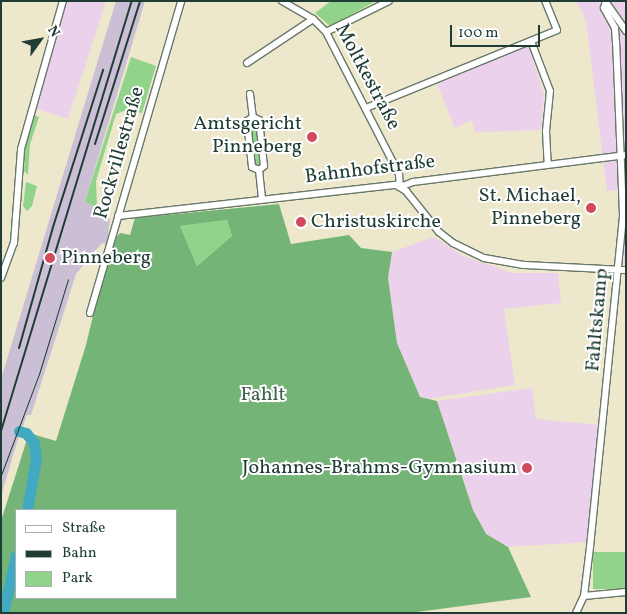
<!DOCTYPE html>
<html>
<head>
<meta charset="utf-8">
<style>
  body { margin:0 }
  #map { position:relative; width:627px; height:614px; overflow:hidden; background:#ede7cb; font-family:Vollkorn,serif }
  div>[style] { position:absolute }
  .built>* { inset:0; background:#ebd1eb }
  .industrial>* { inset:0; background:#cbbfd5 }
  .green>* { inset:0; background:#91d38b; transform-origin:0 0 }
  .forest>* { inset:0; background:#74b577 }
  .river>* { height:11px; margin:-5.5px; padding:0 5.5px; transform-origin:5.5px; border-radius:5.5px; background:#42a9c2 }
  .roads { filter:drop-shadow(1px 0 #677869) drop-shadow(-1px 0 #677869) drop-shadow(0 1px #677869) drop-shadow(0 -1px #677869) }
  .minor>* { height:6px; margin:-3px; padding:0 3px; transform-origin:3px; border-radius:3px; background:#fff }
  .tram>* { height:1px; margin:-0.5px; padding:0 0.5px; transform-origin:0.5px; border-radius:0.5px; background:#1f3d34 }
  .rail>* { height:2px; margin:-1px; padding:0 1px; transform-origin:1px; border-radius:1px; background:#1f3d34 }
  .dots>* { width:14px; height:14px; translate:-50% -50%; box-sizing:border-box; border:2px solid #fff; border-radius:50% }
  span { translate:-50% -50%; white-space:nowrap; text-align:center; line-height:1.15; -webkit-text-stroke:4px #fff; paint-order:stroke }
  .street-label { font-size:20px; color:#1f3d34 }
  .poi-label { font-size:20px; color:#1f3d34 }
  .right { translate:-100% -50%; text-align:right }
  .left { translate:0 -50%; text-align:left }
  .park-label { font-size:20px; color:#3c624a }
  .frame { position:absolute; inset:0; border:2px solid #1f3d34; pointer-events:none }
  .legend { position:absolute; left:15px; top:509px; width:162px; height:90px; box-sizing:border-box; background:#fff; border:1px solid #a5b1ae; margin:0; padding:6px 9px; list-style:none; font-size:15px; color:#1f3d34 }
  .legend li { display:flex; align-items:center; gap:10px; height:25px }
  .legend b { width:25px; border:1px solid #a5b1ae }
  .north { position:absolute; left:15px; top:15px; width:50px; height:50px; -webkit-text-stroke:4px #fff; paint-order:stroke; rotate:58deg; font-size:14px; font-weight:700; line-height:20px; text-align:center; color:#1f3d34 }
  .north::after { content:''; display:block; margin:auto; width:18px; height:22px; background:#1f3d34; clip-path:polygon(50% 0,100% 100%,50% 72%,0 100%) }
  .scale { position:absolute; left:450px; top:25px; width:90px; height:22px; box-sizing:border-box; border:2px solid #1f3d34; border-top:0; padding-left:6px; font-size:15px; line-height:18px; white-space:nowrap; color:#1f3d34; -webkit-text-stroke:4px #fff; paint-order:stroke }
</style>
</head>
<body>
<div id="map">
  <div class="built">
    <i style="clip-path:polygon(65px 1px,106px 1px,68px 119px,34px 108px)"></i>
    <i style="clip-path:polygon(576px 1px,626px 1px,626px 263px,616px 261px,619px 190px,607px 191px,586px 21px)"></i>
    <i style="clip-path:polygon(529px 46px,544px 95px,541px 130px,475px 132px,472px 120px,455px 128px,437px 84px)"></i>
    <i style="clip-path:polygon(434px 237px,463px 256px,513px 273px,558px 273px,561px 303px,504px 309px,515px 385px,428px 399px,420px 397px,397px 342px,388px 278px,392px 252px)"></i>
    <i style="clip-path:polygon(532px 388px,536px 419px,600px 425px,587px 542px,508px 547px,486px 535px,473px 510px,437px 401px)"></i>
  </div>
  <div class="industrial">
    <i style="clip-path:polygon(116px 1px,145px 1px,85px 201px,110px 219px,107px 244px,102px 243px,76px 274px,31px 415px,27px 415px,17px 442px,1px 496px,1px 379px)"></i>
  </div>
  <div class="green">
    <i style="clip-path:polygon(331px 1px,376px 1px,330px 26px,315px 13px)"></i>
    <i style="clip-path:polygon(131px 57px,156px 66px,142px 113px,126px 110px,116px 114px,96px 181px,97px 209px,85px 201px)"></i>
    <i style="clip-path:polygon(32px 114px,39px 117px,30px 144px,28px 175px,24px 171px,25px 146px)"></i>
    <i style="clip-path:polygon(253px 119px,258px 123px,261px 165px,258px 167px,255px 166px,249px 123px)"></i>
    <i style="clip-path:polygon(26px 182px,37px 186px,32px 206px,27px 211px,23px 206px)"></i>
    <i style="clip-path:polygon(227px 220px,232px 236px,197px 266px,180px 226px)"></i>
    <i style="left:626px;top:552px;width:37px;height:33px;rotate:90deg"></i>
  </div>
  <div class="forest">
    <i style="clip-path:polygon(evenodd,279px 204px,291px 244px,349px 235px,361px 248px,392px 252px,388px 278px,397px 343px,420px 397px,437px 401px,473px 510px,486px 534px,508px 547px,531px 597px,409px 613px,1px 613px,1px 521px,29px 433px,56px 441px,86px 345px,110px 245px,120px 233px,130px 235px,135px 218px,279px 204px,227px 220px,232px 236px,197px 266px,180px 226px,227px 220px,279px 204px,16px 510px,176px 510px,176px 598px,16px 598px,16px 510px)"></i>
  </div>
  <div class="river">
    <i style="left:19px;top:431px;width:7px;rotate:16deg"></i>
    <i style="left:26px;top:433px;width:13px;rotate:51deg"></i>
    <i style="left:34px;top:443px;width:16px;rotate:83deg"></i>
    <i style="left:36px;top:459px;width:52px;rotate:100deg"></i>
    <i style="left:3px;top:613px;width:59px;rotate:-77.4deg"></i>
  </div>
  <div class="roads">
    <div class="minor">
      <i style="left:282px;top:1px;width:36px;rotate:30deg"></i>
      <i style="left:313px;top:19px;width:18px;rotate:45deg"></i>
      <i style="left:326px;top:32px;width:160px;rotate:62.8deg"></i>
      <i style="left:399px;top:174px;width:13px;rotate:86deg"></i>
      <i style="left:605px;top:1px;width:37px;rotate:55deg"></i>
      <i style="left:326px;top:32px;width:70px;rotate:-26.2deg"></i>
      <i style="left:531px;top:41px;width:53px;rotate:69.2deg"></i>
      <i style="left:550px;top:91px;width:40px;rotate:95.7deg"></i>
      <i style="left:546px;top:131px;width:33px;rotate:87deg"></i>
      <i style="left:247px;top:63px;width:79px;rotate:-33.7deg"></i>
      <i style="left:250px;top:94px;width:23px;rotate:83deg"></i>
      <i style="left:366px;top:108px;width:206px;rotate:-22.2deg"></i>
      <i style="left:557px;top:30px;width:31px;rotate:-112deg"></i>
      <i style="left:253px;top:117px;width:7px;rotate:146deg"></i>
      <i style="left:247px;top:121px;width:46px;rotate:83.8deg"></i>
      <i style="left:252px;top:167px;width:8px;rotate:23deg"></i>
      <i style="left:253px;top:117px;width:7px;rotate:27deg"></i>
      <i style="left:259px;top:120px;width:46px;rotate:83.8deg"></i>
      <i style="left:264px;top:166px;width:6px;rotate:141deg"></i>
      <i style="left:259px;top:170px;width:29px;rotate:84deg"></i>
      <i style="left:400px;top:187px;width:14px;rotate:-21deg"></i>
      <i style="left:413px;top:182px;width:215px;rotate:-7.2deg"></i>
      <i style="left:118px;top:216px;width:280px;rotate:-6.4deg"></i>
      <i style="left:396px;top:185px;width:12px;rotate:31deg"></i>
      <i style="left:406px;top:191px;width:53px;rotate:51.2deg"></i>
      <i style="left:439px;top:232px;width:18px;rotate:38deg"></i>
      <i style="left:453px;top:243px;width:34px;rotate:26deg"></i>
      <i style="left:484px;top:258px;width:40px;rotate:10deg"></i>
      <i style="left:523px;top:265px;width:103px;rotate:2.8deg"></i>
      <i style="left:1px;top:278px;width:37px;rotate:-70deg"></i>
      <i style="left:14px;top:243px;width:94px;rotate:-85.7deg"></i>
      <i style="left:21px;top:149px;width:154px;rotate:-74.2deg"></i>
      <i style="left:90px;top:313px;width:325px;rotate:-73.7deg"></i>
      <i style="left:584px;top:596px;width:42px;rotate:-5.4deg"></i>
      <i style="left:576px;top:613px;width:19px;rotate:-65deg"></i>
      <i style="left:584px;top:596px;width:49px;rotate:-83deg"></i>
      <i style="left:590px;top:547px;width:335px;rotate:-84.3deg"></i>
      <i style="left:623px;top:214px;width:171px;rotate:-92.3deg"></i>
      <i style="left:616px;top:43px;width:15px;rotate:-94deg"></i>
      <i style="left:615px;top:28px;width:23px;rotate:-119deg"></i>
      <i style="left:604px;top:8px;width:6px;rotate:-72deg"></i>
    </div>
  </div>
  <div class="tram">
    <i style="left:1px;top:475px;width:108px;rotate:-69.4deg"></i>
    <i style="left:39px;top:374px;width:99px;rotate:-73deg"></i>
  </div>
  <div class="rail">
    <i style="left:95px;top:144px;width:150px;rotate:-72.5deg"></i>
    <i style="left:19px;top:348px;width:126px;rotate:-74.3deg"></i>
    <i style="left:53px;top:227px;width:165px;rotate:-72.3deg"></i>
    <i style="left:1px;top:431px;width:450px;rotate:-73.1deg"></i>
  </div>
  <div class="dots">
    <i style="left:312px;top:137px;background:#d1495b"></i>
    <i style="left:591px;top:208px;background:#d1495b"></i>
    <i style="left:301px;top:222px;background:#d1495b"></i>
    <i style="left:50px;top:258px;background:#d1495b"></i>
    <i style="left:527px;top:468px;background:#d1495b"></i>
  </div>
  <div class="street-label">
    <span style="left:367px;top:77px;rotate:62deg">Moltkestraße</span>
    <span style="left:120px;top:153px;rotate:-74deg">Rockvillestraße</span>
    <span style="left:370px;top:170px;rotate:-7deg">Bahnhofstraße</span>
    <span style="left:598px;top:320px;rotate:-85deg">Fahltskamp</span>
  </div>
  <div class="poi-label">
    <span class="right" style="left:302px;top:136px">Amtsgericht<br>Pinneberg</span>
    <span class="right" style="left:581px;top:208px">St. Michael,<br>Pinneberg</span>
    <span class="left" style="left:311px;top:222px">Christuskirche</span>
    <span class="left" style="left:61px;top:258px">Pinneberg</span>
    <span class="right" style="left:517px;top:468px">Johannes-Brahms-Gymnasium</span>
  </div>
  <div class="park-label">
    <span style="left:263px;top:395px">Fahlt</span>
  </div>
  <div class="frame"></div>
  <ul class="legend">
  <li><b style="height:6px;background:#fff"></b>Straße</li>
  <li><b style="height:6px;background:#1f3d34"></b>Bahn</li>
  <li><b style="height:14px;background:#91d38b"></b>Park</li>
  </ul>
  <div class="north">N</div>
  <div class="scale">100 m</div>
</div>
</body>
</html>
